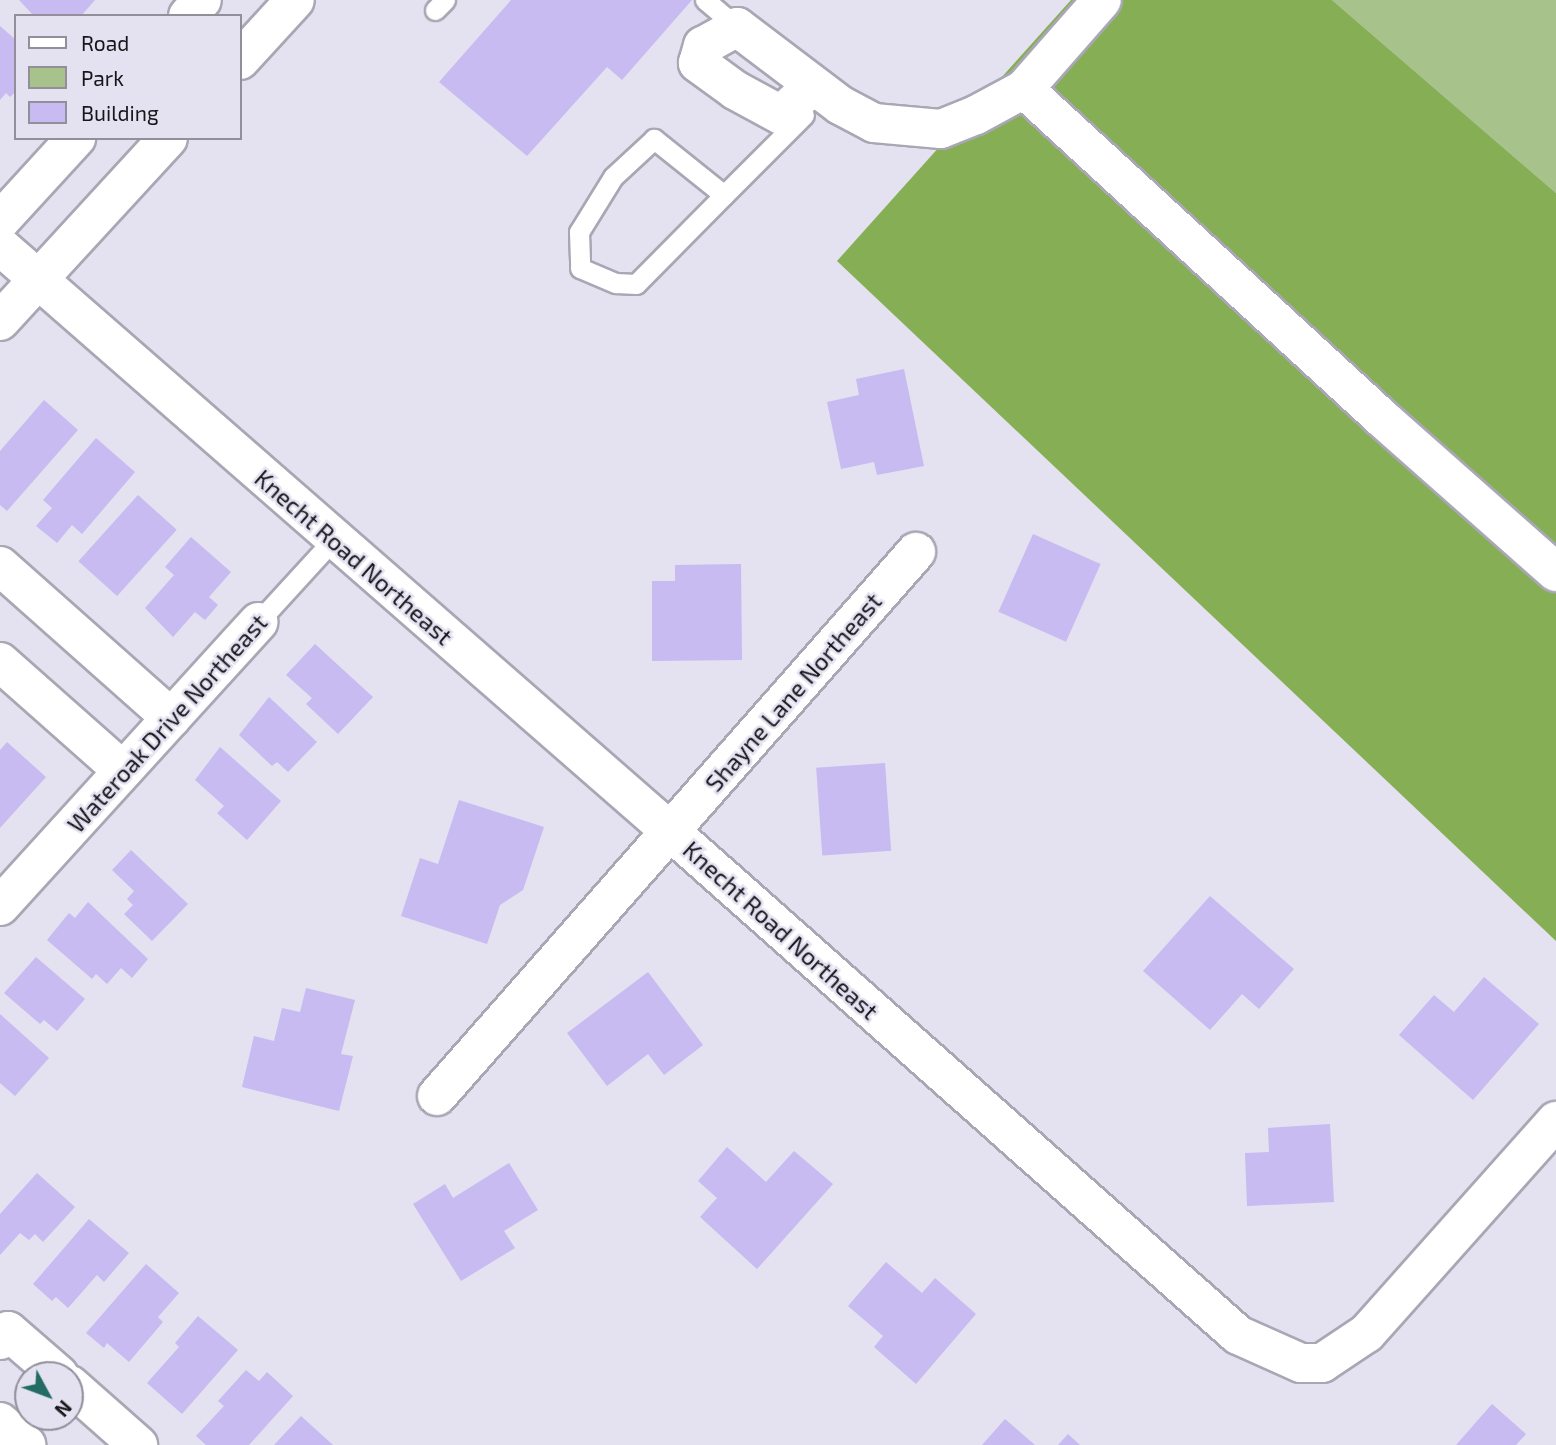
<!DOCTYPE html>
<html>
<head>
<meta charset="utf-8">
<style>
  body { margin:0 }
  #map { position:relative; width:1556px; height:1445px; overflow:hidden; background:#e4e1f0; font-family:"Exo 2",sans-serif }
  div>[style] { position:absolute }
  .green>* { inset:0; background:#a7c28b }
  .forest>* { inset:0; background:#86af55 }
  .building>* { inset:0; background:#c7bbf1; transform-origin:0 0 }
  .roads { filter:drop-shadow(2px 0 #a9a7b4) drop-shadow(-2px 0 #a9a7b4) drop-shadow(0 2px #a9a7b4) drop-shadow(0 -2px #a9a7b4) }
  .service>* { height:19px; margin:-9.5px; padding:0 9.5px; transform-origin:9.5px; border-radius:9.5px; background:#fff }
  .minor>* { height:38px; margin:-19px; padding:0 19px; transform-origin:19px; border-radius:19px; background:#fff }
  .tertiary>* { height:38px; margin:-19px; padding:0 19px; transform-origin:19px; border-radius:19px; background:#fff }
  span { translate:-50% -50%; white-space:nowrap; text-align:center; line-height:1.15; -webkit-text-stroke:5px #e4e1f0; paint-order:stroke }
  .street-label { font-size:24px; color:#16151a }
  .legend { position:absolute; left:14px; top:14px; width:228px; height:126px; box-sizing:border-box; background:#e4e1f0; border:2px solid #928f9a; margin:0; padding:9px 12px; list-style:none; font-size:21px; color:#16151a }
  .legend li { display:flex; align-items:center; gap:14px; height:35px }
  .legend b { width:35px; border:2px solid #928f9a }
  .north { position:absolute; left:14px; top:1361px; width:70px; height:70px; box-sizing:border-box; background:#e4e1f0; border:2px solid #928f9a; border-radius:50%; rotate:131deg; font-size:19px; font-weight:700; line-height:28px; text-align:center; color:#16151a }
  .north::after { content:''; display:block; margin:auto; width:24px; height:32px; background:#226c65; clip-path:polygon(50% 0,100% 100%,50% 72%,0 100%) }
</style>
</head>
<body>
<div id="map">
  <div class="green">
    <i style="clip-path:polygon(1332px 0,1556px 0,1556px 193px)"></i>
  </div>
  <div class="forest">
    <i style="clip-path:polygon(1071px 0,1332px 0,1556px 193px,1556px 941px,837px 261px)"></i>
  </div>
  <div class="building">
    <i style="clip-path:polygon(19px 0,95px 0,81px 16px,34px 16px)"></i>
    <i style="clip-path:polygon(511px 0,692px 0,622px 80px,607px 67px,527px 156px,439px 82px)"></i>
    <i style="clip-path:polygon(0 26px,16px 40px,16px 91px,10px 97px,6px 93px,0 100px)"></i>
    <i style="clip-path:polygon(904px 369px,924px 466px,877px 475px,874px 462px,841px 469px,827px 402px,859px 395px,856px 379px)"></i>
    <i style="clip-path:polygon(44px 400px,78px 430px,7px 511px,0 505px,0 451px)"></i>
    <i style="clip-path:polygon(96px 438px,135px 472px,82px 534px,72px 525px,57px 543px,36px 526px,52px 508px,43px 500px)"></i>
    <i style="left:138px;top:495px;width:52px;height:89px;rotate:42deg"></i>
    <i style="left:1033px;top:534px;width:74px;height:85px;rotate:24deg"></i>
    <i style="clip-path:polygon(191px 537px,231px 572px,209px 597px,218px 605px,205px 620px,195px 612px,173px 637px,145px 608px,174px 575px,165px 567px)"></i>
    <i style="clip-path:polygon(741px 564px,742px 660px,652px 661px,652px 581px,675px 581px,675px 565px)"></i>
    <i style="clip-path:polygon(315px 644px,373px 697px,338px 734px,306px 704px,312px 698px,286px 675px)"></i>
    <i style="clip-path:polygon(269px 697px,317px 742px,288px 772px,277px 762px,272px 766px,239px 735px)"></i>
    <i style="clip-path:polygon(7px 742px,46px 777px,0 828px,0 750px)"></i>
    <i style="clip-path:polygon(220px 747px,281px 801px,247px 840px,217px 813px,224px 806px,195px 780px)"></i>
    <i style="left:885px;top:763px;width:88px;height:69px;rotate:86deg"></i>
    <i style="clip-path:polygon(459px 800px,544px 827px,523px 890px,500px 905px,487px 944px,401px 916px,420px 858px,438px 864px)"></i>
    <i style="clip-path:polygon(131px 850px,188px 904px,152px 941px,124px 914px,133px 905px,127px 899px,134px 891px,112px 870px)"></i>
    <i style="clip-path:polygon(1210px 896px,1294px 969px,1259px 1009px,1242px 994px,1210px 1030px,1143px 971px)"></i>
    <i style="clip-path:polygon(88px 902px,148px 959px,132px 978px,121px 968px,107px 984px,96px 974px,92px 979px,47px 940px,69px 913px,75px 918px)"></i>
    <i style="clip-path:polygon(36px 957px,85px 999px,57px 1031px,44px 1020px,40px 1024px,4px 993px)"></i>
    <i style="clip-path:polygon(648px 972px,703px 1045px,664px 1075px,648px 1054px,607px 1086px,567px 1033px)"></i>
    <i style="clip-path:polygon(1484px 977px,1539px 1024px,1473px 1100px,1399px 1035px,1434px 995px,1454px 1012px)"></i>
    <i style="clip-path:polygon(306px 988px,355px 1000px,341px 1054px,353px 1056px,339px 1111px,242px 1087px,254px 1036px,274px 1041px,282px 1008px,300px 1012px)"></i>
    <i style="clip-path:polygon(0 1014px,49px 1058px,15px 1096px,0 1083px)"></i>
    <i style="clip-path:polygon(1330px 1124px,1334px 1202px,1247px 1206px,1245px 1153px,1269px 1152px,1268px 1128px)"></i>
    <i style="clip-path:polygon(727px 1147px,766px 1182px,794px 1151px,833px 1184px,757px 1269px,700px 1217px,717px 1198px,698px 1181px)"></i>
    <i style="clip-path:polygon(509px 1163px,538px 1210px,504px 1231px,515px 1248px,461px 1281px,413px 1204px,445px 1184px,453px 1198px)"></i>
    <i style="clip-path:polygon(37px 1173px,75px 1207px,43px 1242px,35px 1234px,29px 1240px,20px 1233px,0 1255px,0 1214px)"></i>
    <i style="clip-path:polygon(89px 1219px,129px 1253px,104px 1282px,97px 1275px,68px 1308px,56px 1297px,52px 1301px,33px 1284px)"></i>
    <i style="clip-path:polygon(886px 1262px,922px 1293px,935px 1278px,976px 1314px,916px 1384px,874px 1347px,883px 1336px,848px 1306px)"></i>
    <i style="clip-path:polygon(146px 1264px,179px 1293px,158px 1317px,163px 1322px,129px 1362px,107px 1343px,104px 1348px,86px 1333px)"></i>
    <i style="clip-path:polygon(198px 1316px,238px 1350px,182px 1414px,147px 1383px,179px 1347px,175px 1343px)"></i>
    <i style="clip-path:polygon(246px 1370px,259px 1381px,267px 1372px,293px 1396px,249px 1445px,206px 1445px,196px 1436px,224px 1406px,218px 1401px)"></i>
    <i style="clip-path:polygon(1492px 1404px,1526px 1434px,1516px 1445px,1456px 1445px)"></i>
    <i style="clip-path:polygon(301px 1416px,333px 1445px,274px 1445px)"></i>
    <i style="clip-path:polygon(1005px 1419px,1035px 1445px,982px 1445px)"></i>
    <i style="clip-path:polygon(1068px 1434px,1080px 1445px,1058px 1445px)"></i>
  </div>
  <div class="roads">
    <div class="service">
      <i style="left:705px;top:0;width:42px;rotate:40.2deg"></i>
      <i style="left:435px;top:10px;width:14px;rotate:-45deg"></i>
      <i style="left:724px;top:195px;width:90px;rotate:-141.3deg"></i>
      <i style="left:654px;top:139px;width:56px;rotate:137.2deg"></i>
      <i style="left:613px;top:177px;width:65px;rotate:121.7deg"></i>
      <i style="left:579px;top:232px;width:36px;rotate:88deg"></i>
      <i style="left:580px;top:268px;width:39px;rotate:23deg"></i>
      <i style="left:616px;top:283px;width:20px;rotate:3deg"></i>
      <i style="left:636px;top:284px;width:125px;rotate:-45.3deg"></i>
      <i style="left:724px;top:195px;width:113px;rotate:-45deg"></i>
      <i style="left:258px;top:622px;width:111px;rotate:-47.6deg"></i>
    </div>
    <div class="minor">
      <i style="left:812px;top:86px;width:42px;rotate:136.9deg"></i>
      <i style="left:781px;top:115px;width:52px;rotate:-151.5deg"></i>
      <i style="left:735px;top:90px;width:46px;rotate:-143.9deg"></i>
      <i style="left:698px;top:63px;width:18px;rotate:-74deg"></i>
      <i style="left:703px;top:46px;width:39px;rotate:-29deg"></i>
      <i style="left:737px;top:27px;width:129px;rotate:37.1deg"></i>
      <i style="left:840px;top:105px;width:38px;rotate:28deg"></i>
      <i style="left:874px;top:123px;width:67px;rotate:5.1deg"></i>
      <i style="left:941px;top:129px;width:38px;rotate:-22deg"></i>
      <i style="left:976px;top:115px;width:55px;rotate:-28.4deg"></i>
      <i style="left:1024px;top:89px;width:118px;rotate:-48.8deg"></i>
      <i style="left:1024px;top:89px;width:488px;rotate:42.6deg"></i>
      <i style="left:1383px;top:419px;width:231px;rotate:41.5deg"></i>
      <i style="left:0;top:246px;width:889px;rotate:41.13deg"></i>
      <i style="left:670px;top:831px;width:759px;rotate:41.58deg"></i>
      <i style="left:1238px;top:1335px;width:69px;rotate:24deg"></i>
      <i style="left:1301px;top:1363px;width:21px"></i>
      <i style="left:1322px;top:1363px;width:54px;rotate:-33.7deg"></i>
      <i style="left:1367px;top:1333px;width:284px;rotate:-48.3deg"></i>
      <i style="left:0;top:566px;width:229px;rotate:41.6deg"></i>
      <i style="left:0;top:662px;width:164px;rotate:41.5deg"></i>
      <i style="left:0;top:906px;width:384px;rotate:-47.7deg"></i>
      <i style="left:437px;top:1096px;width:725px;rotate:-48.64deg"></i>
      <i style="left:0;top:1340px;width:12px;rotate:-48deg"></i>
      <i style="left:8px;top:1331px;width:67px;rotate:40.8deg"></i>
      <i style="left:70px;top:1385px;width:91px;rotate:41.4deg"></i>
      <i style="left:0;top:1422px;width:35px;rotate:41deg"></i>
    </div>
    <div class="tertiary">
      <i style="left:188px;top:16px;width:21px;rotate:-49deg"></i>
      <i style="left:240px;top:60px;width:81px;rotate:-47.5deg"></i>
      <i style="left:0;top:221px;width:113px;rotate:-47.5deg"></i>
      <i style="left:0;top:321px;width:248px;rotate:-47.4deg"></i>
    </div>
  </div>
  <div class="street-label">
    <span style="left:354px;top:557px;rotate:41deg">Knecht Road Northeast</span>
    <span style="left:793px;top:692px;rotate:-49deg">Shayne Lane Northeast</span>
    <span style="left:167px;top:723px;rotate:-48deg">Wateroak Drive Northeast</span>
    <span style="left:781px;top:930px;rotate:42deg">Knecht Road Northeast</span>
  </div>
  <ul class="legend">
  <li><b style="height:9px;background:#fff"></b>Road</li>
  <li><b style="height:19px;background:#a7c28b"></b>Park</li>
  <li><b style="height:19px;background:#c7bbf1"></b>Building</li>
  </ul>
  <div class="north">N</div>
</div>
</body>
</html>
